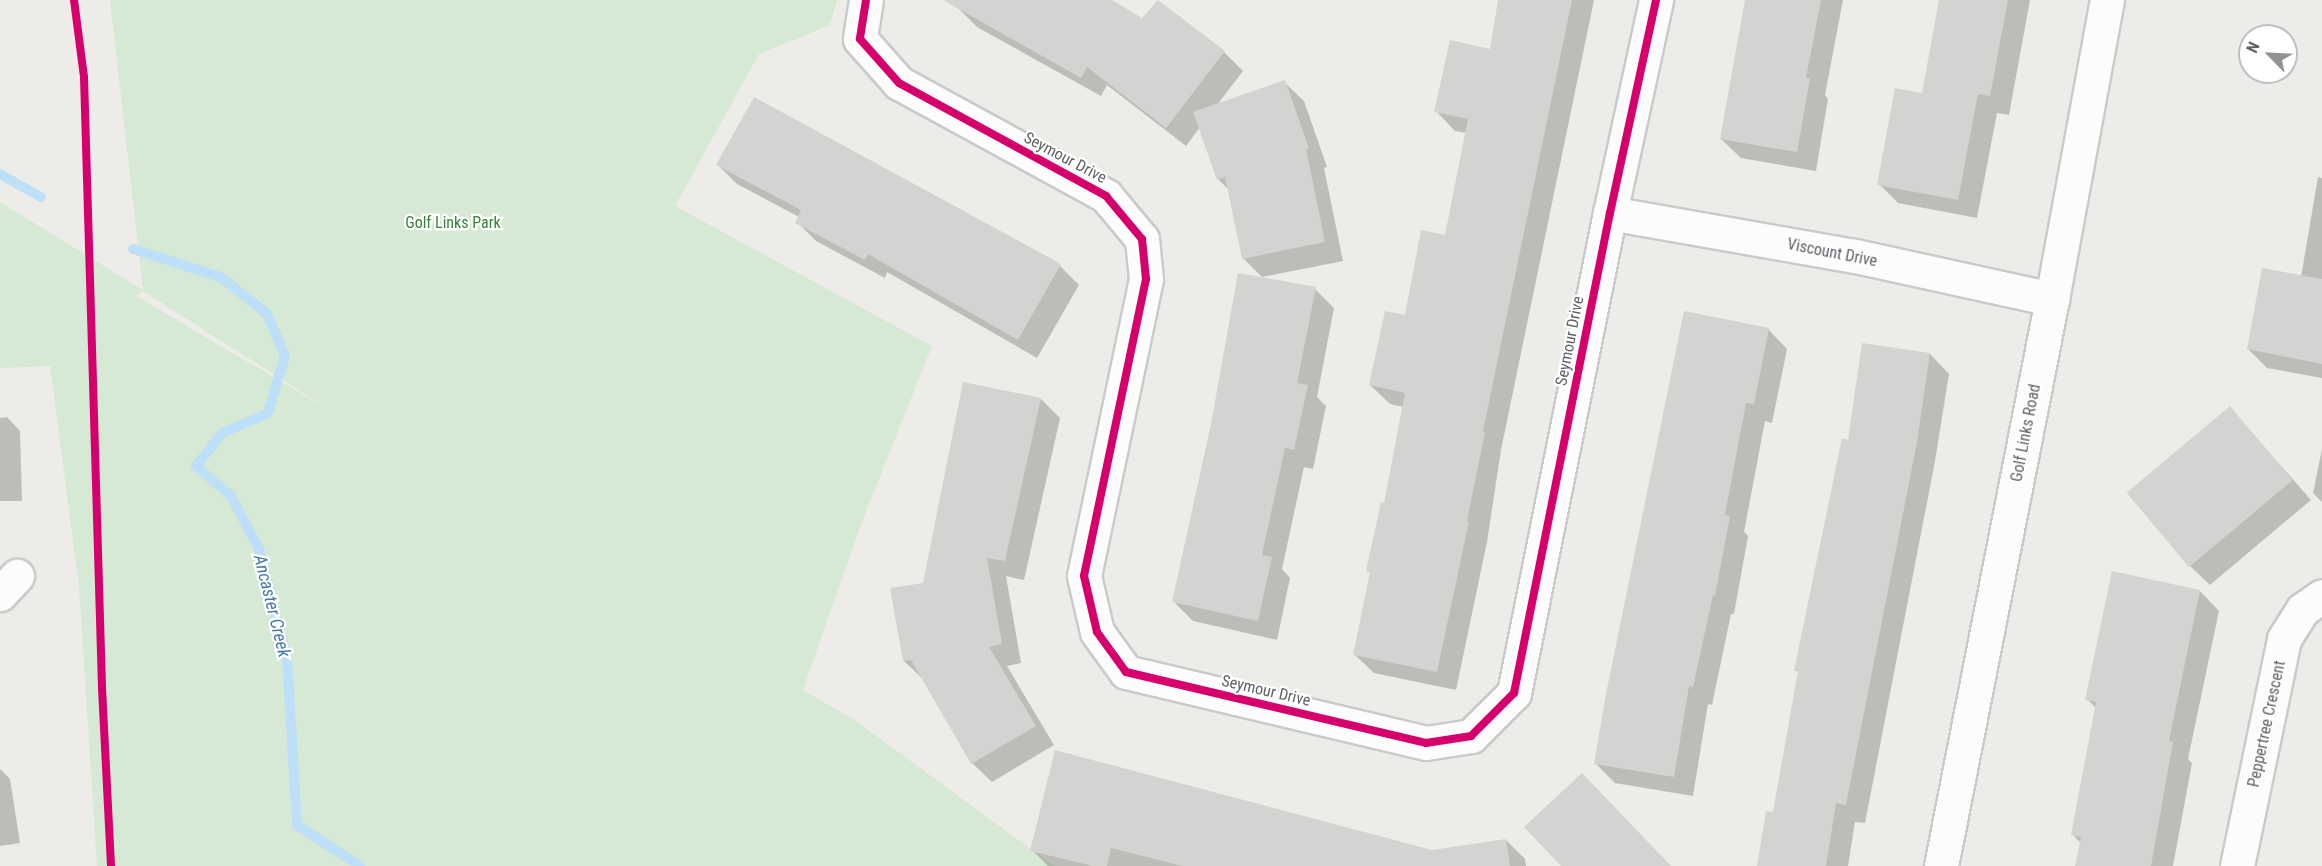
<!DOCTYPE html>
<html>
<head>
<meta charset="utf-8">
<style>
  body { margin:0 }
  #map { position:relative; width:2322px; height:866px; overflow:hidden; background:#edece8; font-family:"Roboto Condensed",sans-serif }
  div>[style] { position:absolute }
  .green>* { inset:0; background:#d6e9d4 }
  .shadow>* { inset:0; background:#0003 }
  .stream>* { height:10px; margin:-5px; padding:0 5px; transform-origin:5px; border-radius:5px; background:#bddff7 }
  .building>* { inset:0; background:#d4d3d1; transform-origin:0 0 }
  .roads { filter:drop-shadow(2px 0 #cacaca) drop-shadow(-2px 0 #cacaca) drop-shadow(0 2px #cacaca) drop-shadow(0 -2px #cacaca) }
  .street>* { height:33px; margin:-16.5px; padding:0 16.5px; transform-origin:16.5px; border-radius:16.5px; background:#fcfcfc }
  .secondary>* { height:33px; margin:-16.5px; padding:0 16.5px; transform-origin:16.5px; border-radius:16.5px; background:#fcfcfc }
  .cycleway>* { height:8px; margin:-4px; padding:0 4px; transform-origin:4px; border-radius:4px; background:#d6006c }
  span { translate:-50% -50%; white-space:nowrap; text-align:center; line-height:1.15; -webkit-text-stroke:4.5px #fff; paint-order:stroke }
  .street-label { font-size:16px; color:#5e6166 }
  .park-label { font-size:16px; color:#37833b }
  .water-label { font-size:18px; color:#4579af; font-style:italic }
  .north { position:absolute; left:2238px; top:24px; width:60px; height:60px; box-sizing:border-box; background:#fff; border:2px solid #bfc0c2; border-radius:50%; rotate:294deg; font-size:16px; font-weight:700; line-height:24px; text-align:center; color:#5e6166 }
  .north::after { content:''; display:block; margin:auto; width:21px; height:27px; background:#909294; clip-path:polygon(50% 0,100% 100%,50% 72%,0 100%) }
</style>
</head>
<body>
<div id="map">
  <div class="green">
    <i style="clip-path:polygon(evenodd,110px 0,837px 0,830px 25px,759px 54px,675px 206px,932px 346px,860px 527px,803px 690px,856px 721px,1054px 866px,97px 866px,79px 586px,50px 366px,0 368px,0 202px,143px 290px,110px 0,143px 291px,325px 407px,326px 408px,136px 296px,143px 291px)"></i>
  </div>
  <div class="shadow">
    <i style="clip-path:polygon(963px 0,1109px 0,1143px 20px,1157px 1px,1224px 52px,1243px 71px,1217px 105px,1284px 82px,1304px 101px,1327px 167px,1324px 168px,1343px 261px,1262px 277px,1243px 258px,1229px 190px,1218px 179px,1200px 127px,1186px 146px,1107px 85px,1101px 96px,977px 27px,958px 8px)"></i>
    <i style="clip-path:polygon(1500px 0,1594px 0,1501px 450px,1487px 542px,1456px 690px,1374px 673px,1354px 654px,1371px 574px,1368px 570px,1385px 505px,1404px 407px,1390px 404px,1370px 385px,1446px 236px,1467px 133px,1455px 131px,1436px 111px,1491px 50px)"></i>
    <i style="clip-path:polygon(1747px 0,1843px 0,1825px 95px,1828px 99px,1816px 171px,1741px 158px,1721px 139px)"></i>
    <i style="clip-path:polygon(1940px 0,2030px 0,2009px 115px,1997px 113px,1977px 218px,1898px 203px,1879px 184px,1923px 94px)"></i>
    <i style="clip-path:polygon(718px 165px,1060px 266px,1079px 285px,1037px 358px,887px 272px,885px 278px,816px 241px,797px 222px,799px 217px,737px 184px)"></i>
    <i style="clip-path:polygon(2318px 177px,2322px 178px,2322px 378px,2267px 368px,2248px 349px,2301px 277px)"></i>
    <i style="clip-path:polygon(1315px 289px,1334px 308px,1317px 397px,1326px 406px,1313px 469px,1304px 467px,1282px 569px,1290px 578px,1277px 640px,1193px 621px,1174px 602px)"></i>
    <i style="clip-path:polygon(1768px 329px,1787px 349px,1772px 423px,1765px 421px,1744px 532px,1748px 536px,1734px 614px,1731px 614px,1712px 705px,1708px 704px,1693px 796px,1615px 783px,1596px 764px)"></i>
    <i style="clip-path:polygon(1930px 354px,1949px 374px,1935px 461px,1865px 823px,1855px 822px,1848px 866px,1759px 866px,1774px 814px,1799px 673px,1796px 670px,1849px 441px)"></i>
    <i style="clip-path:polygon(1041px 399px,1060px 418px,1024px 580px,1006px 576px,1021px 663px,1007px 666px,1054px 745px,992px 782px,972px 763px,924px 680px,904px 661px,924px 584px)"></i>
    <i style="clip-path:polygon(2230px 408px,2311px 500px,2210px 585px,2190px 566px)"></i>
    <i style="clip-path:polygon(7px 417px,20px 431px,22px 501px,0 501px,0 418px)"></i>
    <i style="clip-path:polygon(2322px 449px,2322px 502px,2313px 493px)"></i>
    <i style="clip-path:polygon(2200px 591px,2219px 611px,2188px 759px,2192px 763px,2173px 866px,2076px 866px,2081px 843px,2072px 834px,2096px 708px,2087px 699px)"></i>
    <i style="clip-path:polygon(1057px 752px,1430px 866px,1048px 866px,1032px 850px)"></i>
    <i style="clip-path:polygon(0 769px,10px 779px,20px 843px,0 846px)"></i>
    <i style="clip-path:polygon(1506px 840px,1525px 859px,1526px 866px,1435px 866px)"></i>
  </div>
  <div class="stream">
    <i style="left:0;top:174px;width:47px;rotate:29.3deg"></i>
    <i style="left:133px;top:249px;width:92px;rotate:17.7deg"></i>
    <i style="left:221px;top:277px;width:59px;rotate:38.8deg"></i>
    <i style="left:267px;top:314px;width:46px;rotate:66.8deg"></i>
    <i style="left:285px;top:356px;width:59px;rotate:106.6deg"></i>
    <i style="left:268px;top:413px;width:50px;rotate:156.5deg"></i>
    <i style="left:222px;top:433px;width:42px;rotate:128.2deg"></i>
    <i style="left:196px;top:466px;width:46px;rotate:40.6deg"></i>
    <i style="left:231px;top:496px;width:60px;rotate:62.2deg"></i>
    <i style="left:259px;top:549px;width:112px;rotate:75.5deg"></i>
    <i style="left:287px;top:657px;width:168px;rotate:86.6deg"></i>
    <i style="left:297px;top:825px;width:75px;rotate:33.1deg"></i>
  </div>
  <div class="building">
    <i style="clip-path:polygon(943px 0,1112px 0,1142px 18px,1158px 0,1225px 51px,1166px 128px,1087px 67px,1081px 78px)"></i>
    <i style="clip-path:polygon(1498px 0,1572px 0,1483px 431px,1485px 432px,1467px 521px,1469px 521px,1437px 672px,1353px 655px,1370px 572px,1366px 571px,1381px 502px,1384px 503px,1405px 393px,1369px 385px,1385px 311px,1405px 315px,1421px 230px,1445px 235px,1468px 119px,1434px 112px,1450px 40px,1490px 49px)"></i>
    <i style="clip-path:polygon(1745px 0,1821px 0,1806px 78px,1810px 78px,1797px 152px,1720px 139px)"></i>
    <i style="clip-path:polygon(1939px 0,2008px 0,1990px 96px,1978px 94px,1958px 200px,1877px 185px,1895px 88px,1922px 93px)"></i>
    <i style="clip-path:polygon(1285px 80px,1309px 148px,1306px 149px,1325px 242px,1242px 259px,1225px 177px,1217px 180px,1193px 112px)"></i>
    <i style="clip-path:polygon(754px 97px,1061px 264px,1018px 340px,868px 254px,865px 260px,795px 223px,801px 210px,716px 165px)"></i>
    <i style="clip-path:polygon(2262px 268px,2322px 279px,2322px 364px,2247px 349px)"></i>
    <i style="clip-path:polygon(1238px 273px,1316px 287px,1297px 383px,1308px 385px,1294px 450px,1285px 448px,1262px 555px,1272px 557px,1258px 621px,1172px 602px,1211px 424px)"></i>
    <i style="clip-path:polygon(1684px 311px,1769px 328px,1754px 404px,1746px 403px,1725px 515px,1730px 516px,1715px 596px,1713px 595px,1693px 687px,1689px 686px,1674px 777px,1594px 764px,1606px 694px)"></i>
    <i style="clip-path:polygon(1862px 343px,1930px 353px,1917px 442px,1846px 805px,1836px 803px,1826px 866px,1757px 866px,1766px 811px,1773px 812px,1798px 671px,1794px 671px,1842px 438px,1848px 440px)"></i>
    <i style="clip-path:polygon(963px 382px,1041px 398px,1005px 561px,987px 558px,1002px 644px,989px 647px,1036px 726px,971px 764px,911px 660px,903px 661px,890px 588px,923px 583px)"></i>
    <i style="left:2230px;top:406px;width:97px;height:135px;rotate:50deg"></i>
    <i style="clip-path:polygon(2112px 571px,2200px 590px,2169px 741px,2173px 742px,2151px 866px,2075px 866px,2081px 837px,2071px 835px,2096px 702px,2085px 700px)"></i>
    <i style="clip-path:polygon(1055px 750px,1432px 850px,1506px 839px,1510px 866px,1182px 866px,1111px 848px,1107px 866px,1093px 866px,1030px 851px)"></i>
    <i style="clip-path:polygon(1582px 773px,1671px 866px,1561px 866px,1524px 827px)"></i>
  </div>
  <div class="roads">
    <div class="street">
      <i style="left:866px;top:0;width:39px;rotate:99deg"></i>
      <i style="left:860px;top:39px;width:59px;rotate:48.4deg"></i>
      <i style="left:899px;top:83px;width:236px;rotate:28.6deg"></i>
      <i style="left:1106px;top:196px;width:56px;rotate:50.1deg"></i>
      <i style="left:1142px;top:239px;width:40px;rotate:84.3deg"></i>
      <i style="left:1146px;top:279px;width:303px;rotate:101.8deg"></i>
      <i style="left:1084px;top:576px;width:57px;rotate:76.9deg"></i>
      <i style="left:1097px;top:632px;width:49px;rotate:54.1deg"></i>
      <i style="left:1126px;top:672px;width:308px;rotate:13.3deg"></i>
      <i style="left:1426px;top:743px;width:46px;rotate:-8.8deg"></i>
      <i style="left:1471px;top:736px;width:61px;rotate:-45deg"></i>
      <i style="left:1514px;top:693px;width:490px;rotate:-78.7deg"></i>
      <i style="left:1610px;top:213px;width:218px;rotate:-77.8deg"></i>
      <i style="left:1610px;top:213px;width:249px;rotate:10deg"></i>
      <i style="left:1855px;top:256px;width:202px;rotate:12.3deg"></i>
      <i style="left:0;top:594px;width:25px;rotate:-47deg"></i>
      <i style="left:2237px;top:866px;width:232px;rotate:-78.3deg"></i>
      <i style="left:2284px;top:639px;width:34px;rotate:-58deg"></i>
      <i style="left:2302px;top:610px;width:24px;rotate:-35deg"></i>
    </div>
    <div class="secondary">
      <i style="left:1941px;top:866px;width:578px;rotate:-78.92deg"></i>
      <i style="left:2052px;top:299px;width:304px;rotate:-79.6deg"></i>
    </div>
  </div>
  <div class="cycleway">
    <i style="left:74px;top:0;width:78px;rotate:82.6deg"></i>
    <i style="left:84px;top:77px;width:611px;rotate:88.31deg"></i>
    <i style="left:102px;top:688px;width:178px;rotate:87.1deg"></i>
    <i style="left:866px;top:0;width:39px;rotate:99deg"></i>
    <i style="left:860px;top:39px;width:59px;rotate:48.4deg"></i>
    <i style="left:899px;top:83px;width:236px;rotate:28.6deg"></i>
    <i style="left:1106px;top:196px;width:56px;rotate:50.1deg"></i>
    <i style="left:1142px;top:239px;width:40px;rotate:84.3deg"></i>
    <i style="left:1146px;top:279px;width:303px;rotate:101.8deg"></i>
    <i style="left:1084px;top:576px;width:57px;rotate:76.9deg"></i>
    <i style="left:1097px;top:632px;width:49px;rotate:54.1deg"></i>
    <i style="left:1126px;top:672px;width:308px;rotate:13.3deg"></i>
    <i style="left:1426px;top:743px;width:46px;rotate:-8.8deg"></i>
    <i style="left:1471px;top:736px;width:61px;rotate:-45deg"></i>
    <i style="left:1514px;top:693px;width:490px;rotate:-78.7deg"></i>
    <i style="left:1610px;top:213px;width:218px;rotate:-77.8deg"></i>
  </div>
  <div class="street-label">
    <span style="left:1065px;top:158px;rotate:28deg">Seymour Drive</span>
    <span style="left:1832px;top:253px;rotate:11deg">Viscount Drive</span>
    <span style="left:1570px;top:341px;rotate:-79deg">Seymour Drive</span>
    <span style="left:2026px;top:433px;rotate:-79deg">Golf Links Road</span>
    <span style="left:1266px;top:691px;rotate:13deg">Seymour Drive</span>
    <span style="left:2267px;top:724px;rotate:-78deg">Peppertree Crescent</span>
  </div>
  <div class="park-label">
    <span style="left:453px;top:223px">Golf Links Park</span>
  </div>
  <div class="water-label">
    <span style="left:272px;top:606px;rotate:76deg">Ancaster Creek</span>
  </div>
  <div class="north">N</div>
</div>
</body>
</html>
